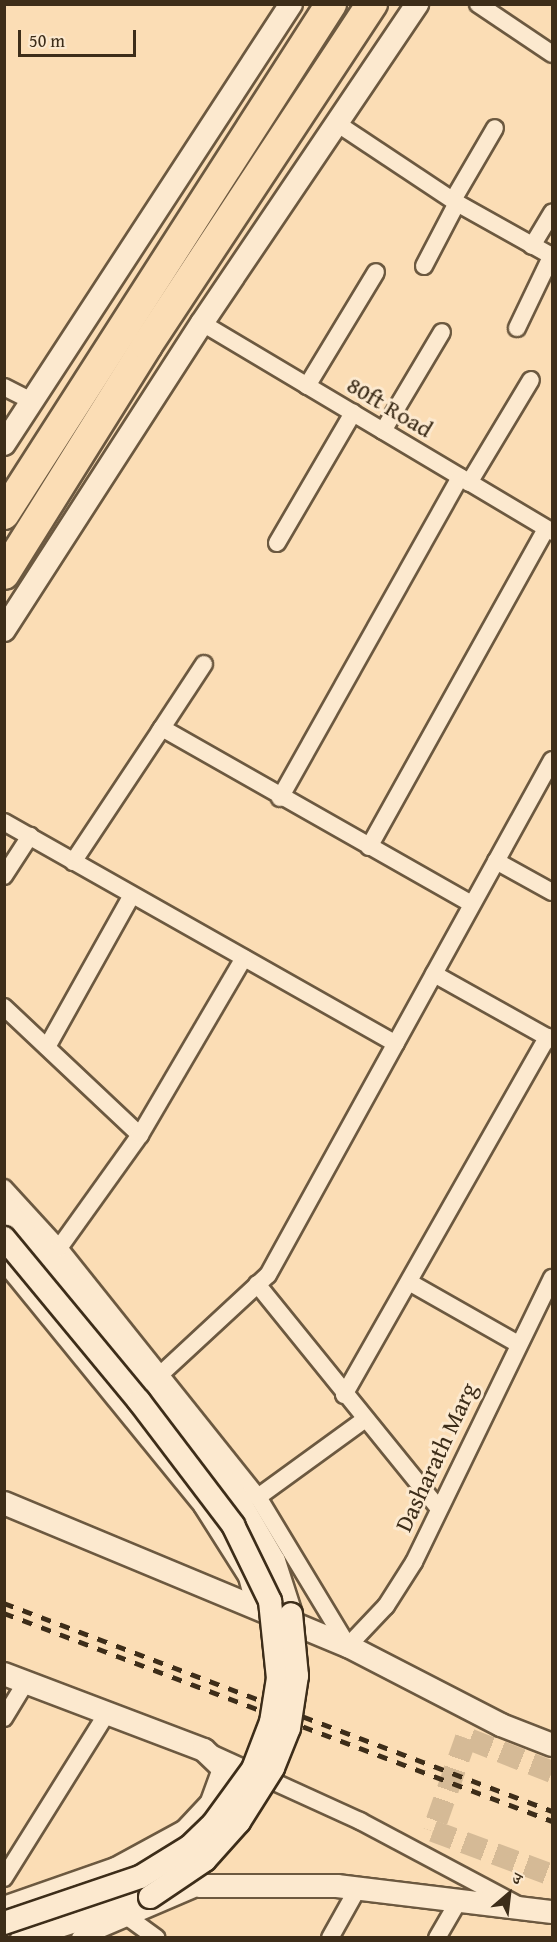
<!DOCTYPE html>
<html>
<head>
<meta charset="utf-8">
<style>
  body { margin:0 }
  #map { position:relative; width:557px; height:1942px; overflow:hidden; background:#fbddb5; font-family:"Gentium Book Plus","Noto Serif Devanagari",serif }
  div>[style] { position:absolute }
  .secondary-tunnel>* { height:22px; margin-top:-11px; transform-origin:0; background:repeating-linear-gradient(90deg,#d5ba96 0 22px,transparent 0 33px) }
  .roads { filter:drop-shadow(2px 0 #6c5940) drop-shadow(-2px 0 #6c5940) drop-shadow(0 2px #6c5940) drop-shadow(0 -2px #6c5940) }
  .street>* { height:16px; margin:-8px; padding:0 8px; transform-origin:8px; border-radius:8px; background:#fce9cf }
  .secondary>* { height:22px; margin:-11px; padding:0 11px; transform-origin:11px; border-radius:11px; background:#fce9cf }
  .highway>* { height:30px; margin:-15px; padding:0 15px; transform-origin:15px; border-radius:15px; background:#fbddb5 }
  .rail>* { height:4.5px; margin-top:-2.25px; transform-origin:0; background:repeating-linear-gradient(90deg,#3d2d19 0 10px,transparent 0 20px) }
  .bridges { filter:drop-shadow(2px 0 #3d2d19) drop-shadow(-2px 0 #3d2d19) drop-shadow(0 2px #3d2d19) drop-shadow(0 -2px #3d2d19) }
  .secondary-bridge>* { height:22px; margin:-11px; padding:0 11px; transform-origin:11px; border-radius:11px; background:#fce9cf }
  span { translate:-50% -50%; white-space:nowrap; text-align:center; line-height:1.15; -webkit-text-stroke:6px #fce9cf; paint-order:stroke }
  .street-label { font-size:24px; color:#3d2d19 }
  .frame { position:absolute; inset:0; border:6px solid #3d2d19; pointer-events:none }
  .north { position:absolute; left:479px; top:1864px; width:60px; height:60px; -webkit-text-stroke:4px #fce9cf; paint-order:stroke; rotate:28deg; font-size:16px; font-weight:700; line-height:24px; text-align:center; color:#3d2d19 }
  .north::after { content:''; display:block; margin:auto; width:21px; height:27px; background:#3d2d19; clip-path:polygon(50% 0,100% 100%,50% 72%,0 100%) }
  .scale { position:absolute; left:18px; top:30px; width:118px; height:27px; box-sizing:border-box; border:3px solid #3d2d19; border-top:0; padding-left:8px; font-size:18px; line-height:21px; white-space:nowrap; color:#3d2d19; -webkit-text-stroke:4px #fce9cf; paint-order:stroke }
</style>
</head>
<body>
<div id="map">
  <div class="secondary-tunnel">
    <i style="left:552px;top:1772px;width:92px;rotate:-158.4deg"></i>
    <i style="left:466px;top:1738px;width:99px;rotate:109.5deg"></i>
    <i style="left:433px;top:1831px;width:127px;rotate:20.3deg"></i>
  </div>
  <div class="roads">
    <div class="street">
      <i style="left:478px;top:4px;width:89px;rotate:34deg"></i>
      <i style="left:338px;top:124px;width:143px;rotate:33.6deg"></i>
      <i style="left:457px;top:203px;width:109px;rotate:29.2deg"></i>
      <i style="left:453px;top:200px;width:83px;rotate:-59.7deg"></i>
      <i style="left:532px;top:246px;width:39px;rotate:-59deg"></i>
      <i style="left:424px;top:266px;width:71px;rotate:-62.4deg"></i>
      <i style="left:202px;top:323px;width:408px;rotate:30.8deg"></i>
      <i style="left:517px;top:328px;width:81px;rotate:-64.4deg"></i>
      <i style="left:307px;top:386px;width:133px;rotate:-58.8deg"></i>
      <i style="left:4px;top:387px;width:33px;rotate:27deg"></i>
      <i style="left:383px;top:431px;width:115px;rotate:-59.2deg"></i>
      <i style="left:469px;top:483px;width:120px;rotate:-59deg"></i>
      <i style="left:277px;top:543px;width:151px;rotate:-59.7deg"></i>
      <i style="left:160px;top:731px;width:80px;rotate:-56.7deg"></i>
      <i style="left:280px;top:798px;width:368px;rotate:-60.7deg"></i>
      <i style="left:4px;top:822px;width:450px;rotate:29.5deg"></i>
      <i style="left:369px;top:847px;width:364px;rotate:-60.9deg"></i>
      <i style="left:496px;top:861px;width:64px;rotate:29deg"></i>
      <i style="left:73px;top:862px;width:161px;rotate:-56.4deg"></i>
      <i style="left:162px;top:728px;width:356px;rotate:29.6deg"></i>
      <i style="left:4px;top:876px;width:48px;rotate:-57deg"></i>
      <i style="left:434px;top:974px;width:135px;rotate:29.2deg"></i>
      <i style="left:4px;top:1007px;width:187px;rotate:43.3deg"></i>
      <i style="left:47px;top:1047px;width:174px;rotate:-60.8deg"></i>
      <i style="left:4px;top:1188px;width:81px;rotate:47.5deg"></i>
      <i style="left:59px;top:1248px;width:319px;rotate:51.4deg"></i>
      <i style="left:258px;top:1497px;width:174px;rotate:58.9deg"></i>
      <i style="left:348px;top:1646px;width:55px;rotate:-46.5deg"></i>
      <i style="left:386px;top:1606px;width:52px;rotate:-57.5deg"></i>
      <i style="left:414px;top:1562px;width:316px;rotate:-64.1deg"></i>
      <i style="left:59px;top:1248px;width:139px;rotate:-54.4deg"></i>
      <i style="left:140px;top:1135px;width:205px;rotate:-59.6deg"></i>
      <i style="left:4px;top:1263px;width:313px;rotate:50.8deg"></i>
      <i style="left:202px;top:1506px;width:84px;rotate:57.6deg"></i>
      <i style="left:247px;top:1577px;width:28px;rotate:75deg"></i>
      <i style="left:409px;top:1282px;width:125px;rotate:29.6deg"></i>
      <i style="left:257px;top:1284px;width:286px;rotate:51deg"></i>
      <i style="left:162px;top:1373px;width:144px;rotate:-42.8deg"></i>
      <i style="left:268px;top:1275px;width:588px;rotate:-61.13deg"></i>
      <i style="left:344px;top:1395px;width:412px;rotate:-60.4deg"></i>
      <i style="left:258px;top:1497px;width:131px;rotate:-36deg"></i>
      <i style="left:4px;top:1718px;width:42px;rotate:-58.6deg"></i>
      <i style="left:213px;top:1754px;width:162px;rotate:24.5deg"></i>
      <i style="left:360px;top:1821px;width:181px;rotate:28deg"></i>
      <i style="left:4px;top:1878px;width:195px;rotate:-58deg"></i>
      <i style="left:129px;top:1918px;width:34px;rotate:36deg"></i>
      <i style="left:80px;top:1938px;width:132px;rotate:-23.3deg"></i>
      <i style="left:330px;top:1938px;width:57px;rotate:-60.8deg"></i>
      <i style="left:437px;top:1938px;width:44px;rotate:-59.9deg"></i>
    </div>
    <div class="secondary">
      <i style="left:4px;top:444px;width:525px;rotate:-56.88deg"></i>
      <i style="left:4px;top:630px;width:365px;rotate:-57.2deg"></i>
      <i style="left:202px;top:323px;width:385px;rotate:-56deg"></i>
      <i style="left:4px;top:1208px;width:211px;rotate:49.6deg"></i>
      <i style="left:141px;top:1369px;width:159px;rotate:53.2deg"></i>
      <i style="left:236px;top:1496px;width:75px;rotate:59.7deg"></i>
      <i style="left:274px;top:1561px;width:56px;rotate:72.2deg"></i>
      <i style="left:4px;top:1503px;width:373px;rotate:22.6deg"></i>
      <i style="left:348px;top:1646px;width:172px;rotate:27.3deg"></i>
      <i style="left:501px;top:1725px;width:55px;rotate:21.4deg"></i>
      <i style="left:4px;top:1674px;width:214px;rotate:20.8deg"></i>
      <i style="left:204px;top:1750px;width:28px;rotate:44deg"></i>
      <i style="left:224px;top:1769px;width:37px;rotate:110deg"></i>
      <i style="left:211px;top:1804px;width:37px;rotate:133deg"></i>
      <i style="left:186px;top:1831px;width:80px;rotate:151.5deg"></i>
      <i style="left:116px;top:1869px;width:119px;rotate:160.8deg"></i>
      <i style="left:164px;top:1871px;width:40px;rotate:22deg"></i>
      <i style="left:201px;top:1886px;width:136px"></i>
      <i style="left:337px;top:1886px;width:217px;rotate:6.9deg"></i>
      <i style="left:22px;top:1938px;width:134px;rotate:-17.8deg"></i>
    </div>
    <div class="highway">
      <i style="left:4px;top:514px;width:606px;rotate:-57.33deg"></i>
      <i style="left:4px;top:574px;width:270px;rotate:-58deg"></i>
      <i style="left:147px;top:345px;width:409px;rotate:-56.6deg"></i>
    </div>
  </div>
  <div class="rail">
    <i style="left:4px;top:1603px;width:586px;rotate:20.78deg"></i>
    <i style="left:4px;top:1613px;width:586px;rotate:20.78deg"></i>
  </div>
  <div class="bridges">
    <div class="secondary-bridge">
      <i style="left:4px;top:1238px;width:212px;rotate:50.4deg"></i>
      <i style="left:139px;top:1401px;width:156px;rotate:52.8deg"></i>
      <i style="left:233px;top:1525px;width:85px;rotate:64deg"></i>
      <i style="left:270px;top:1601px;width:77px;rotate:84.1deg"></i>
      <i style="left:278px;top:1678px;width:45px;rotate:99deg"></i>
      <i style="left:271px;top:1722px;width:50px;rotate:111deg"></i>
      <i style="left:253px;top:1769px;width:68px;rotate:126deg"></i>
      <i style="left:213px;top:1824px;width:33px;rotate:136deg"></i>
      <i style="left:189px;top:1847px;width:57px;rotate:148.5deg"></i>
      <i style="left:140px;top:1877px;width:144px;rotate:161.3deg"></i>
      <i style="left:150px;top:1897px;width:66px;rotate:-33.9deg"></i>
      <i style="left:205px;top:1860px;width:51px;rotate:-48.2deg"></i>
      <i style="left:239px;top:1822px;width:64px;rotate:-57.8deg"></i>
      <i style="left:273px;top:1768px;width:43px;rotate:-68.2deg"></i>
      <i style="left:289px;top:1728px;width:53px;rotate:-81.3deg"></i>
      <i style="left:297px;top:1676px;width:62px;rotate:-95.5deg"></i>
    </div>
  </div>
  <div class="street-label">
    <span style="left:390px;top:407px;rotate:31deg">80ft Road</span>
    <span style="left:436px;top:1457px;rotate:-65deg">Dasharath Marg</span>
  </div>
  <div class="frame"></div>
  <div class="north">उ</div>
  <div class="scale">50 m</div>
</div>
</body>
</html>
